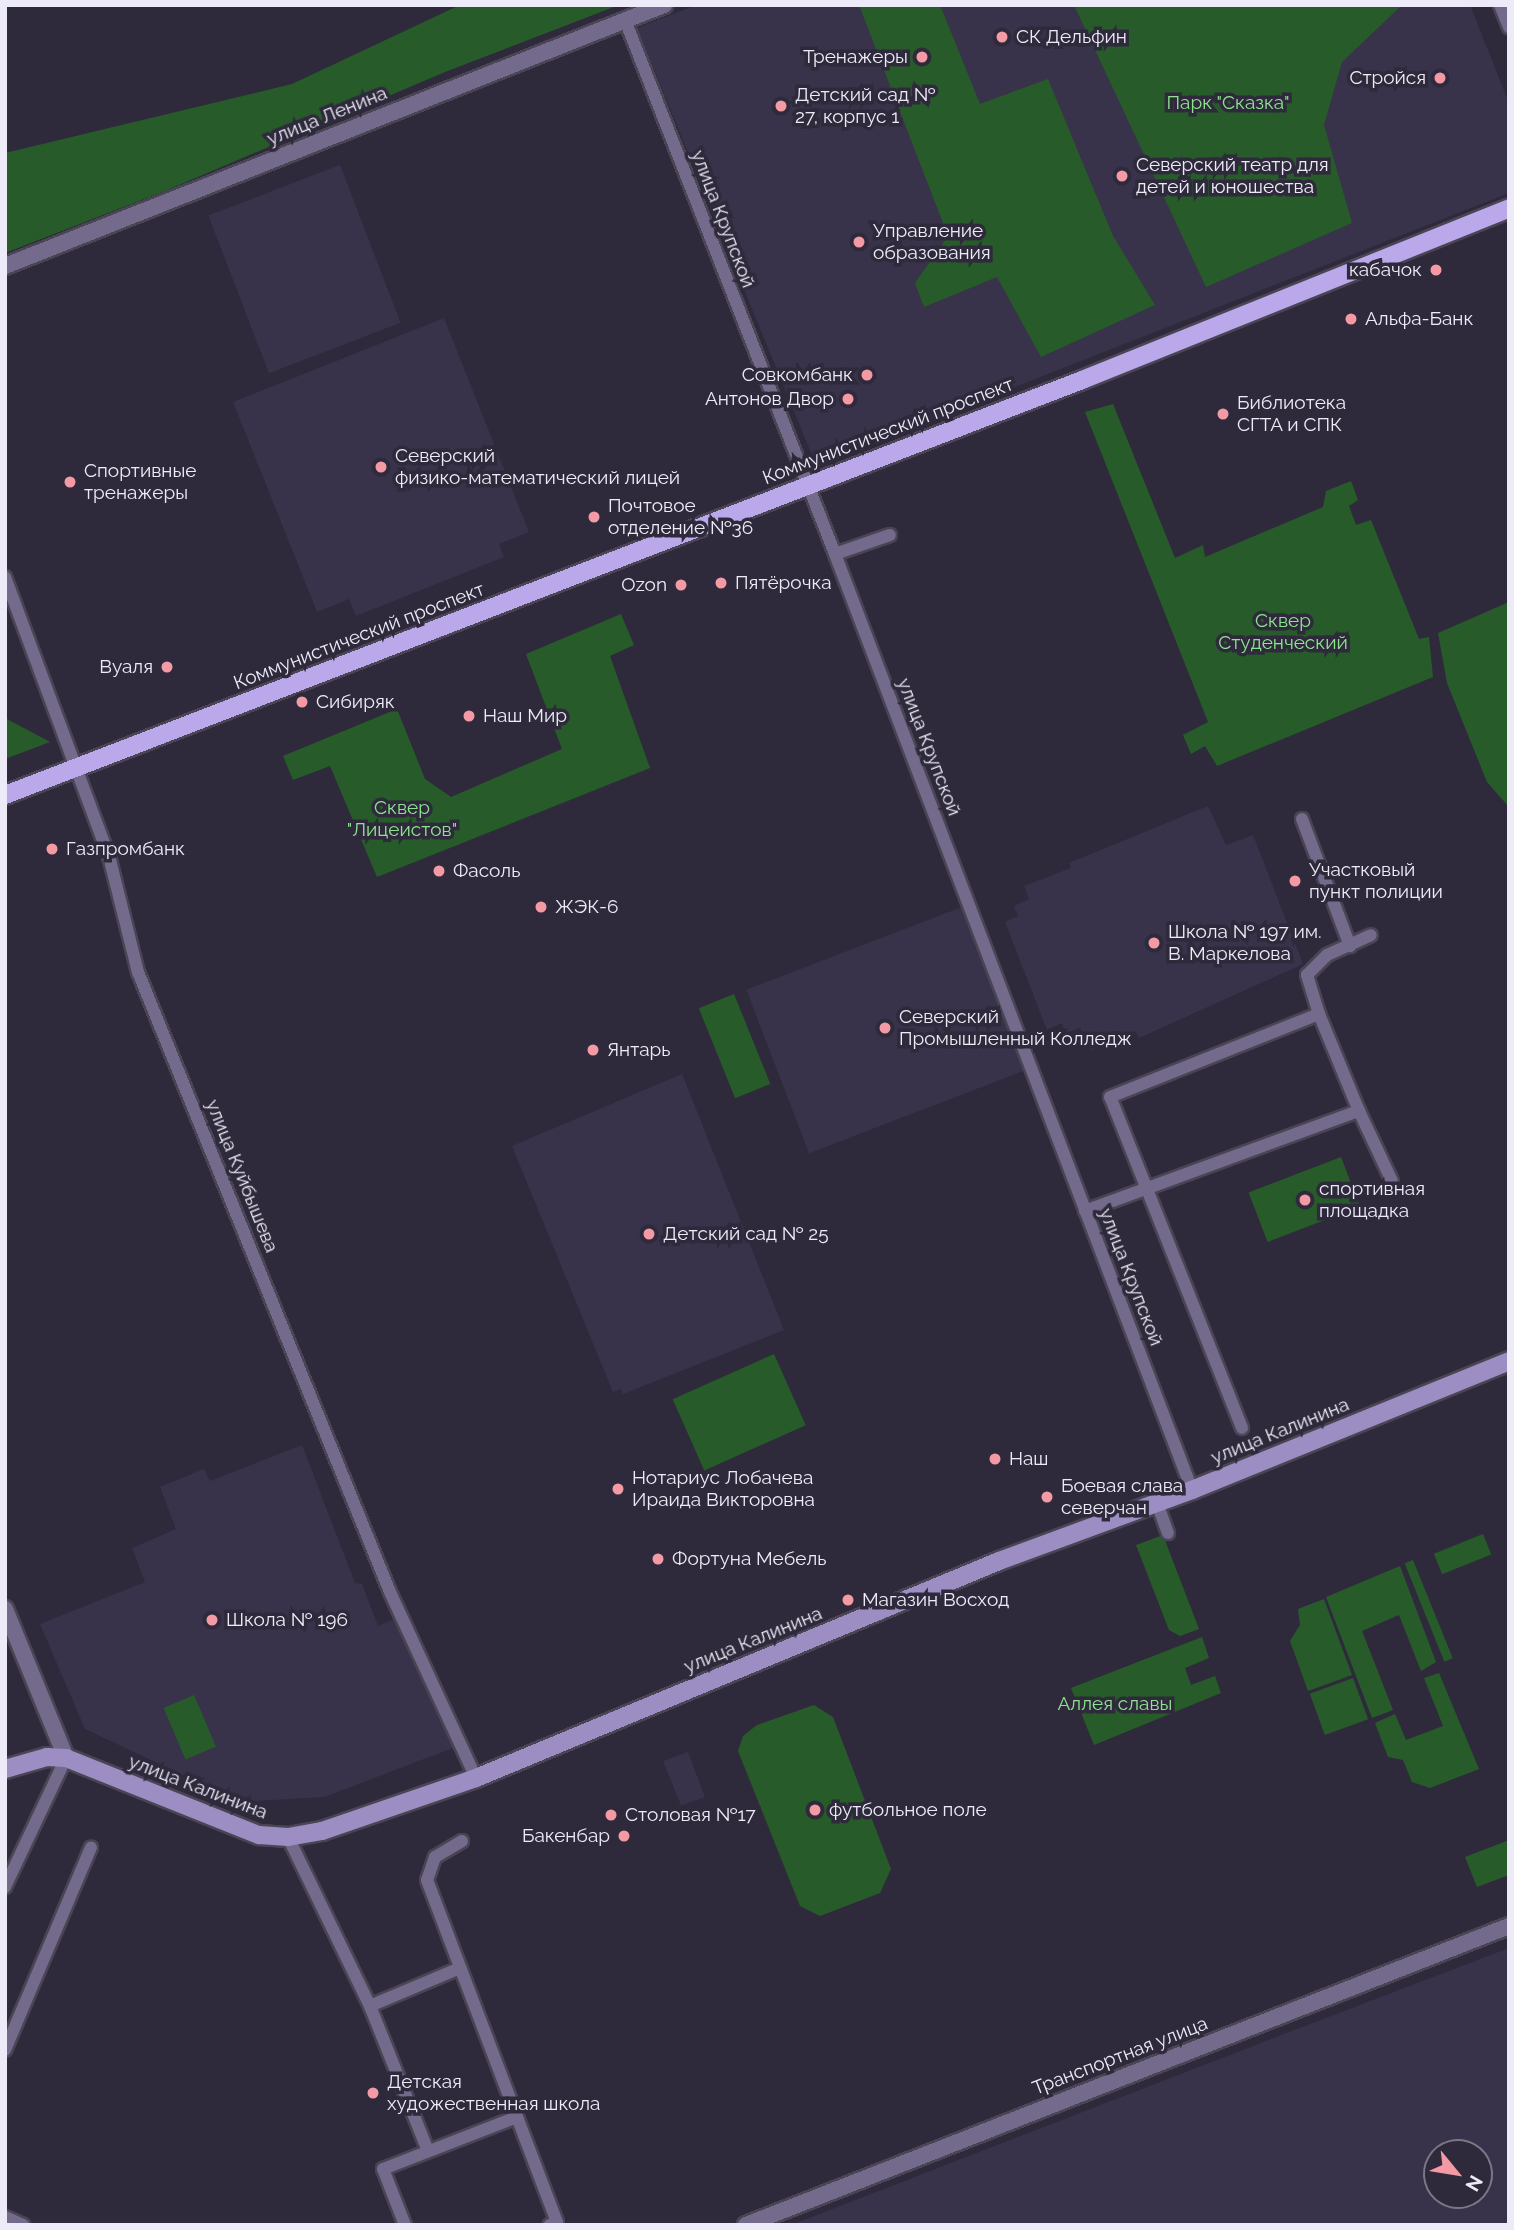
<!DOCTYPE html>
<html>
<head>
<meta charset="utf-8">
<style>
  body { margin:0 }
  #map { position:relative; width:1514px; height:2230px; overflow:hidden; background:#2e2a3b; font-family:Raleway,sans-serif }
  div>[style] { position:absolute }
  .built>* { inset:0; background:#38334a; transform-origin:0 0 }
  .green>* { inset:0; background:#275c2a; transform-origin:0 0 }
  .roads { filter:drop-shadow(2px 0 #494555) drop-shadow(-2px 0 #494555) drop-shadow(0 2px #494555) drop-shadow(0 -2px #494555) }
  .minor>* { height:12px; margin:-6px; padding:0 6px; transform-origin:6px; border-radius:6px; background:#746b8c }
  .tertiary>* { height:16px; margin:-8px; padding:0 8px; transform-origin:8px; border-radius:8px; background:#746b8c }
  .secondary>* { height:18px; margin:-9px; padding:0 9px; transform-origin:9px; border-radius:9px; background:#9c8ec2 }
  .primary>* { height:18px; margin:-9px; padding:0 9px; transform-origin:9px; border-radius:9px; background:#baa8eb }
  .dots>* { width:19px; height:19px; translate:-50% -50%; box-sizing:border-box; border:4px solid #2e2a3b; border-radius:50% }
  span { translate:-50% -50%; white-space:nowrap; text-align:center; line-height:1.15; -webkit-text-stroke:7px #2e2a3b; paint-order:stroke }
  .poi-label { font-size:19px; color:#edebf7 }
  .left { translate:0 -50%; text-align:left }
  .right { translate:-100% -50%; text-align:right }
  .park-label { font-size:19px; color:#8de48f }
  .street-label { font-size:19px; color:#edebf7 }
  .frame { position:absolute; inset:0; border:7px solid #edebf7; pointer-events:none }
  .north { position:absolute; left:1423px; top:2139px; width:70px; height:70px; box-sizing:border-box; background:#2e2a3b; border:2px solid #7a7786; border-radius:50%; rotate:120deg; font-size:19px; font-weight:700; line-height:28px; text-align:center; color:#edebf7 }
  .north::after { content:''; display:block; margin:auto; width:24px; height:32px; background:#f49aa4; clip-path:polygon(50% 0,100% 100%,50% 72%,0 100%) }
</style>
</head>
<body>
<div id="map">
  <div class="built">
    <i style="clip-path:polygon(696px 5px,1470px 5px,1509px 103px,1509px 193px,816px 465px,637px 28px)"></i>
    <i style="left:340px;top:165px;width:169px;height:141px;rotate:69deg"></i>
    <i style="clip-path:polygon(444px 318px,529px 532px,499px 544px,504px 557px,356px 616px,349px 599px,317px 612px,233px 402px)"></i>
    <i style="clip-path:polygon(1208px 806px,1226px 845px,1253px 835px,1303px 964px,1139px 1038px,1136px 1033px,1090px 1050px,1080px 1028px,1065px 1033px,1062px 1023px,1047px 1030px,1005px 922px,1018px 916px,1014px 906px,1029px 899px,1024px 886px,1071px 868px,1069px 863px)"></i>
    <i style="left:962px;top:907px;width:175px;height:231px;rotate:69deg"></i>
    <i style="clip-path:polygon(682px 1074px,784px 1330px,623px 1394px,621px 1389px,613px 1392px,512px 1146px)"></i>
    <i style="clip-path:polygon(302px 1445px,355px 1583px,362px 1584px,378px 1626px,399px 1617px,453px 1748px,324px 1797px,255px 1801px,226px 1795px,85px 1729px,40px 1624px,145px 1582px,132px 1548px,176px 1529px,160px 1487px,204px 1469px,210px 1481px)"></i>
    <i style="clip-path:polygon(688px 1752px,705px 1797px,677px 1807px,681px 1805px,663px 1761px)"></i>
    <i style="clip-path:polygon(evenodd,1509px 1948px,1509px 2225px,791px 2225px,1279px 2036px,1509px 1948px,1437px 2153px,1479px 2153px,1479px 2195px,1437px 2195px,1437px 2153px)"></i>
  </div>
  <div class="green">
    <i style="clip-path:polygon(460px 5px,619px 5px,445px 72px,165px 191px,5px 253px,5px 153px,292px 84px)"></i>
    <i style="clip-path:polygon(859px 5px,940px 5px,980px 104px,1048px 79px,1113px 236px,1155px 305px,1041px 357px,997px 277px,924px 307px,915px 283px,948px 236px)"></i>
    <i style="clip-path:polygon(1074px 5px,1402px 5px,1342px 62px,1324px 125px,1352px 223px,1206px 287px)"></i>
    <i style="clip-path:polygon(1113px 404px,1175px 558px,1203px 545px,1205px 557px,1323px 507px,1326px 491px,1351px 481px,1358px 500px,1349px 506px,1356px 525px,1371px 520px,1419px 639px,1429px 637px,1433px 677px,1217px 766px,1205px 746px,1191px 754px,1183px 735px,1208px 722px,1085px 412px)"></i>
    <i style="clip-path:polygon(1509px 602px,1509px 807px,1487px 782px,1447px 683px,1438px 633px)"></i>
    <i style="clip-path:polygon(621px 614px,634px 645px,610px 656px,650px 768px,377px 877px,330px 766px,293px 780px,283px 756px,397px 709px,425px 779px,451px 797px,562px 749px,526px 654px)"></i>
    <i style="clip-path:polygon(5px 718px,50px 742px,5px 759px)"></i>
    <i style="left:734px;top:994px;width:97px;height:38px;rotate:68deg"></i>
    <i style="left:1341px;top:1157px;width:53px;height:99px;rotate:69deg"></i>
    <i style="left:774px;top:1354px;width:78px;height:111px;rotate:66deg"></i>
    <i style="left:1483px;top:1534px;width:22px;height:53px;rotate:68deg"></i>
    <i style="clip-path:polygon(1163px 1535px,1199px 1629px,1180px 1636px,1169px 1630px,1136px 1545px)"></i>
    <i style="left:1413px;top:1560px;width:106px;height:9px;rotate:68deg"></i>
    <i style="clip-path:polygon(1400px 1566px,1436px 1662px,1421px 1671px,1399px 1615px,1362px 1631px,1393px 1710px,1372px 1718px,1326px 1597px)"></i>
    <i style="clip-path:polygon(1324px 1599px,1352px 1675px,1308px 1691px,1290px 1641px,1300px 1625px,1298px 1609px)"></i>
    <i style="clip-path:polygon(1202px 1637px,1209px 1658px,1185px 1668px,1191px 1685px,1215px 1676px,1221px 1693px,1094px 1745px,1071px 1688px)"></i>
    <i style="clip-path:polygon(1439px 1673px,1479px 1769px,1430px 1788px,1412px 1782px,1403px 1760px,1388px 1757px,1375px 1723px,1395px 1714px,1406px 1740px,1443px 1726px,1424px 1678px)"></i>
    <i style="left:1353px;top:1678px;width:44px;height:46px;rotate:70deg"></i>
    <i style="left:194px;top:1695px;width:56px;height:33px;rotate:67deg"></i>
    <i style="clip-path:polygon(814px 1705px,833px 1717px,891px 1869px,880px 1893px,820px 1916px,800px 1906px,738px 1751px,743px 1736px,757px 1725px)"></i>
    <i style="clip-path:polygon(1509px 1840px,1509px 1875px,1477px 1887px,1465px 1857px)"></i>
  </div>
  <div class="roads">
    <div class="minor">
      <i style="left:1500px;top:5px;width:24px;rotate:68deg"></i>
      <i style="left:625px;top:20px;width:574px;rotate:68.53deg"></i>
      <i style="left:835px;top:554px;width:1002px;rotate:69.12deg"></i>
      <i style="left:835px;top:554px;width:58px;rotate:-19.1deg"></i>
      <i style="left:5px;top:577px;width:298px;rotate:69.6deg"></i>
      <i style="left:109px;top:856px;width:120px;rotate:76deg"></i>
      <i style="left:138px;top:972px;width:669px;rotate:67.88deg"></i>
      <i style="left:390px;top:1592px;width:205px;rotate:65.2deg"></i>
      <i style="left:1302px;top:819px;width:136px;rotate:69.3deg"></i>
      <i style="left:1319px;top:1014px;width:41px;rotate:-107.1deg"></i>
      <i style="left:1307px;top:975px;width:28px;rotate:-45deg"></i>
      <i style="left:1327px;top:955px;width:48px;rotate:-24.4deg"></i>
      <i style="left:1085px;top:1211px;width:292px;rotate:-20.1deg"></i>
      <i style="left:1359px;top:1111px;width:77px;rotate:64.8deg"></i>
      <i style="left:1242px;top:1428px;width:356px;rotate:-111.7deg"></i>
      <i style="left:1110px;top:1097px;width:225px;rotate:-21.7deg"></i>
      <i style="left:1319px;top:1014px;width:105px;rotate:67.6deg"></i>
      <i style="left:1157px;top:1503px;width:32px;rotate:70deg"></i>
      <i style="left:288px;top:1837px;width:188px;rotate:64.1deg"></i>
      <i style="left:370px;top:2006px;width:98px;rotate:-22.9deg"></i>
      <i style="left:462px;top:1841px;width:31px;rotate:149deg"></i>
      <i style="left:435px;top:1857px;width:24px;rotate:109deg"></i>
      <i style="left:427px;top:1880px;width:366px;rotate:69.2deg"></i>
      <i style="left:557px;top:2222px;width:8px;rotate:157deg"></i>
      <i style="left:5px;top:1887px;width:143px;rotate:-64.7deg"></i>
      <i style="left:370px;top:2006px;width:156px;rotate:68.2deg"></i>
      <i style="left:5px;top:2050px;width:220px;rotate:-67deg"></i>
      <i style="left:5px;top:2217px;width:20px;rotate:24deg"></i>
      <i style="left:405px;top:2225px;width:60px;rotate:-111.4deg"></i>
      <i style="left:383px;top:2169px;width:144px;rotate:-21.2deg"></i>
    </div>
    <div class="tertiary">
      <i style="left:5px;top:266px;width:709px;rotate:-21.61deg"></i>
      <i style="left:5px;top:1609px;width:161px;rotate:67.7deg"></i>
      <i style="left:746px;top:2225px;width:819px;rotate:-21.4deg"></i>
    </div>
    <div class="secondary">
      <i style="left:5px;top:1769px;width:44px;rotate:-15.9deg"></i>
      <i style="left:47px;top:1757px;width:19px;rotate:3deg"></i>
      <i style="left:66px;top:1758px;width:208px;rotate:21.8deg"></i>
      <i style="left:259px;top:1835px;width:29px;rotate:4deg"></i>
      <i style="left:288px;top:1837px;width:35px;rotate:-10deg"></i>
      <i style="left:322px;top:1831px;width:163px;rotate:-19deg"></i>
      <i style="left:476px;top:1778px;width:566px;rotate:-22.53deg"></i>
      <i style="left:999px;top:1561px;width:206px;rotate:-20.2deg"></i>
      <i style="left:1192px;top:1490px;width:342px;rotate:-22.1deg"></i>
    </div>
    <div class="primary">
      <i style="left:5px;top:795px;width:1154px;rotate:-21.07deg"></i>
      <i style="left:1082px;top:380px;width:460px;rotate:-21.9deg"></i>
    </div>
  </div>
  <div class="dots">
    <i style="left:1002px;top:37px;background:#f49aa4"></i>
    <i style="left:922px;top:57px;background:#f49aa4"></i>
    <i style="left:1440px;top:78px;background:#f49aa4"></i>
    <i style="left:781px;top:106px;background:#f49aa4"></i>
    <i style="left:1122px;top:176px;background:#f49aa4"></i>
    <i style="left:859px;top:242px;background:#f49aa4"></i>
    <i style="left:1436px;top:270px;background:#f49aa4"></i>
    <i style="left:1351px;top:319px;background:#f49aa4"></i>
    <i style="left:867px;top:375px;background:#f49aa4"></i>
    <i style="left:848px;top:399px;background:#f49aa4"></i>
    <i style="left:1223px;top:414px;background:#f49aa4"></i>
    <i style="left:381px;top:467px;background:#f49aa4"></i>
    <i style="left:70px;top:482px;background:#f49aa4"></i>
    <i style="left:594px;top:517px;background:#f49aa4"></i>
    <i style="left:721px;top:583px;background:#f49aa4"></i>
    <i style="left:681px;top:585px;background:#f49aa4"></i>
    <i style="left:167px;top:667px;background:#f49aa4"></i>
    <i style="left:302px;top:702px;background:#f49aa4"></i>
    <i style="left:469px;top:716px;background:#f49aa4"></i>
    <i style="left:52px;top:849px;background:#f49aa4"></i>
    <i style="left:439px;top:871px;background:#f49aa4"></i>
    <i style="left:1295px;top:881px;background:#f49aa4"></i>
    <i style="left:541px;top:907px;background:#f49aa4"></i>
    <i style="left:1154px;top:943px;background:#f49aa4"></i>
    <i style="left:885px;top:1028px;background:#f49aa4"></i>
    <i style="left:593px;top:1050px;background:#f49aa4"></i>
    <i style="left:1305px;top:1200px;background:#f49aa4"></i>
    <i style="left:649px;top:1234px;background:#f49aa4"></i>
    <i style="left:995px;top:1459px;background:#f49aa4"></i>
    <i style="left:618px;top:1489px;background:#f49aa4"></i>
    <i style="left:1047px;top:1497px;background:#f49aa4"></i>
    <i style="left:658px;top:1559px;background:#f49aa4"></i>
    <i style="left:848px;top:1600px;background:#f49aa4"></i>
    <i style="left:212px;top:1620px;background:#f49aa4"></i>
    <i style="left:815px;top:1810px;background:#f49aa4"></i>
    <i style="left:611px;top:1815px;background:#f49aa4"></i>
    <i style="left:624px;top:1836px;background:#f49aa4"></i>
    <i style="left:373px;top:2093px;background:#f49aa4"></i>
  </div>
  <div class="poi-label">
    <span class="left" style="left:1016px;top:37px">СК Дельфин</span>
    <span class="right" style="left:908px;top:57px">Тренажеры</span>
    <span class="right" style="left:1426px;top:78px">Стройся</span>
    <span class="left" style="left:795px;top:106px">Детский сад №<br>27, корпус 1</span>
    <span class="left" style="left:1136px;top:176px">Северский театр для<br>детей и юношества</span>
    <span class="left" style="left:873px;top:242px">Управление<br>образования</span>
    <span class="right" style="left:1422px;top:270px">кабачок</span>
    <span class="left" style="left:1365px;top:319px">Альфа-Банк</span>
    <span class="right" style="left:853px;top:375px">Совкомбанк</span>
    <span class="right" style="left:834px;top:399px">Антонов Двор</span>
    <span class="left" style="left:1237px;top:414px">Библиотека<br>СГТА и СПК</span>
    <span class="left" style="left:395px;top:467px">Северский<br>физико-математический лицей</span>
    <span class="left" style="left:84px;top:482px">Спортивные<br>тренажеры</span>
    <span class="left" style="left:608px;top:517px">Почтовое<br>отделение №36</span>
    <span class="left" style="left:735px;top:583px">Пятёрочка</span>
    <span class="right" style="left:667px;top:585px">Ozon</span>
    <span class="right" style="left:153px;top:667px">Вуаля</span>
    <span class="left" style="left:316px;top:702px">Сибиряк</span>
    <span class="left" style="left:483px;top:716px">Наш Мир</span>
    <span class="left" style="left:66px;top:849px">Газпромбанк</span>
    <span class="left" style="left:1309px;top:881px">Участковый<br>пункт полиции</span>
    <span class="left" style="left:453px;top:871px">Фасоль</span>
    <span class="left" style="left:555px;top:907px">ЖЭК-6</span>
    <span class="left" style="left:1168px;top:943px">Школа № 197 им.<br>В. Маркелова</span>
    <span class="left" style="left:899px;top:1028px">Северский<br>Промышленный Колледж</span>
    <span class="left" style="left:607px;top:1050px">Янтарь</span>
    <span class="left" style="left:1319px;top:1200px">спортивная<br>площадка</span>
    <span class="left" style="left:663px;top:1234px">Детский сад № 25</span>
    <span class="left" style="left:1009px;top:1459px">Наш</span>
    <span class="left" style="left:632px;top:1489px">Нотариус Лобачева<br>Ираида Викторовна</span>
    <span class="left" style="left:1061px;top:1497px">Боевая слава<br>северчан</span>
    <span class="left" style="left:672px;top:1559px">Фортуна Мебель</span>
    <span class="left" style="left:862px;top:1600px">Магазин Восход</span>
    <span class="left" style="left:226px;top:1620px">Школа № 196</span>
    <span class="left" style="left:829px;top:1810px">футбольное поле</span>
    <span class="left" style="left:625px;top:1815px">Столовая №17</span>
    <span class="right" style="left:610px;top:1836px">Бакенбар</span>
    <span class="left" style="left:387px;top:2093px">Детская<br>художественная школа</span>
  </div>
  <div class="park-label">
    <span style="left:1228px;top:103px">Парк "Сказка"</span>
    <span style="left:1283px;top:632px">Сквер<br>Студенческий</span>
    <span style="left:402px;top:819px">Сквер<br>"Лицеистов"</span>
    <span style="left:1115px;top:1704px">Аллея славы</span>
  </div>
  <div class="street-label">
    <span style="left:327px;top:116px;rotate:-22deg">улица Ленина</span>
    <span style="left:723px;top:219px;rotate:69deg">улица Крупской</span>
    <span style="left:888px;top:431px;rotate:-21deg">Коммунистический проспект</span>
    <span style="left:359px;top:636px;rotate:-21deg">Коммунистический проспект</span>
    <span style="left:929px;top:747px;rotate:69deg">улица Крупской</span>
    <span style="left:242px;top:1176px;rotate:68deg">улица Куйбышева</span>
    <span style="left:1131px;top:1277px;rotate:69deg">улица Крупской</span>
    <span style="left:1280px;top:1431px;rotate:-22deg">улица Калинина</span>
    <span style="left:753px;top:1640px;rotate:-22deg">улица Калинина</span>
    <span style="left:198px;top:1787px;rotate:21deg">улица Калинина</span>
    <span style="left:1120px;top:2056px;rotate:-21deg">Транспортная улица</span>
  </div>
  <div class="frame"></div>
  <div class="north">N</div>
</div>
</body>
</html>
